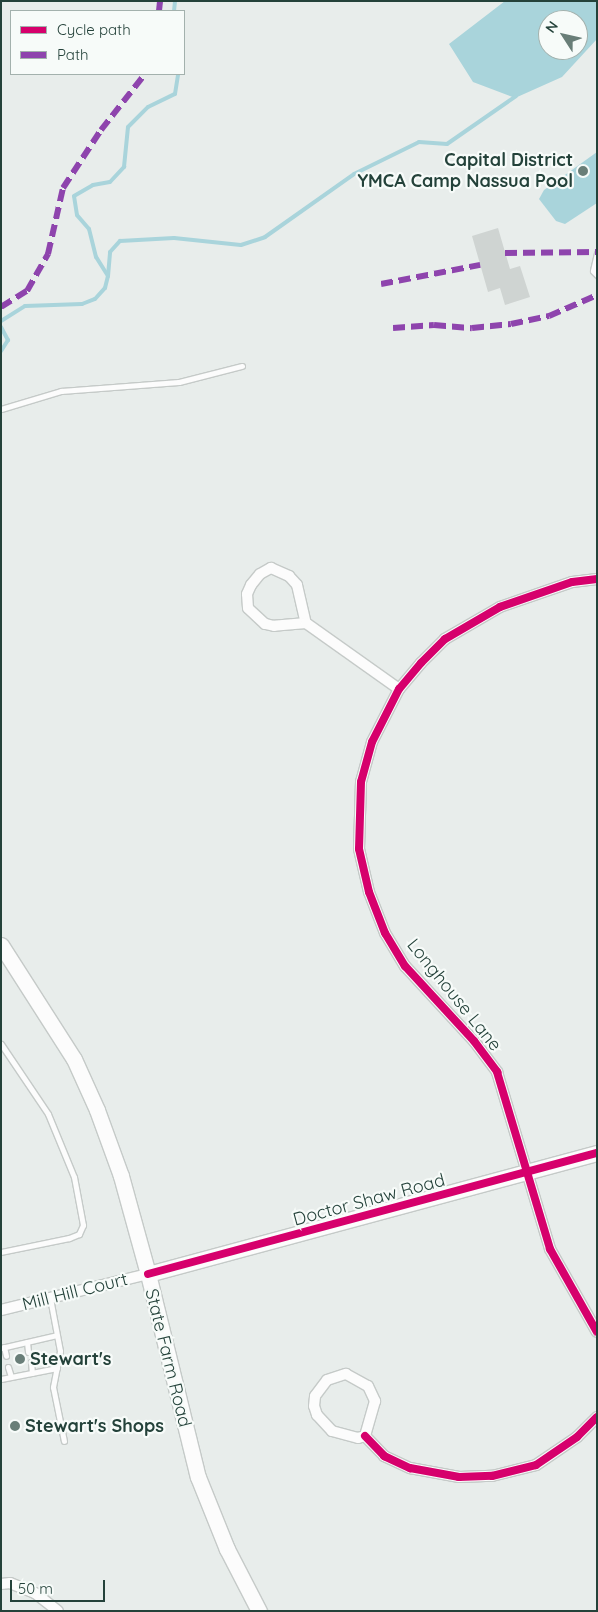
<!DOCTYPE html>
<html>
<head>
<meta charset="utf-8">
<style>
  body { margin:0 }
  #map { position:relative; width:598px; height:1612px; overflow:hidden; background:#e8edeb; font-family:Quicksand,sans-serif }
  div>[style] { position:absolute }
  .water>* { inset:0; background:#a9d4db }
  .stream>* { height:4px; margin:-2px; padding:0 2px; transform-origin:2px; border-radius:2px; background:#a9d4db }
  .building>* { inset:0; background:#cfd4d2 }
  .roads { filter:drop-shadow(1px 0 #c5cac8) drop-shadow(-1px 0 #c5cac8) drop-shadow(0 1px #c5cac8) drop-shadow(0 -1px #c5cac8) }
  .lane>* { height:5px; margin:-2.5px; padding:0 2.5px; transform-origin:2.5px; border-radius:2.5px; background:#fcfcfc }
  .street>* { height:10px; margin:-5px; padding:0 5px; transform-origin:5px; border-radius:5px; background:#fcfcfc }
  .secondary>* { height:15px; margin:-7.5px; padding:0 7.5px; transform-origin:7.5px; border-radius:7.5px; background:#fcfcfc }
  .quiet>* { height:6px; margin-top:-3px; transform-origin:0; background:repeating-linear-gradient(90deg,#8e44ad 0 12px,transparent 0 18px) }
  .cycleway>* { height:8px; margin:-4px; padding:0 4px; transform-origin:4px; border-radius:4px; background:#d6006c }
  .dots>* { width:14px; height:14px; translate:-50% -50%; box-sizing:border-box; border:2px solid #f7fbf9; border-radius:50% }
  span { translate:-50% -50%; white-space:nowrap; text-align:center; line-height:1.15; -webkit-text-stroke:4.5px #f7fbf9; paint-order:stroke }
  .poi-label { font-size:18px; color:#24423a; font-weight:700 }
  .right { translate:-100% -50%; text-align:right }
  .left { translate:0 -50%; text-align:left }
  .street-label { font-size:18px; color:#24423a }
  .frame { position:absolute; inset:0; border:2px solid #24423a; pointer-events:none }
  .legend { position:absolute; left:10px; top:10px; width:175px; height:65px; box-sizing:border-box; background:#f7fbf9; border:1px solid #a3b1ad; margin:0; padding:6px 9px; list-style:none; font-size:15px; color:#24423a }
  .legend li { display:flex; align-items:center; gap:10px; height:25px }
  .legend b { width:25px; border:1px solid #a3b1ad }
  .north { position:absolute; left:538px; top:10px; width:50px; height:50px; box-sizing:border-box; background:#f7fbf9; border:1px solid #a3b1ad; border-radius:50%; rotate:305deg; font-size:14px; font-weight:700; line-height:20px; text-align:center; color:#24423a }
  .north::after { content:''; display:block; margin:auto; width:18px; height:22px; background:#697e78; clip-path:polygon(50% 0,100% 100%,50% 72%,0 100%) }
  .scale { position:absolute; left:10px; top:1580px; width:95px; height:22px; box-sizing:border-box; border:2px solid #24423a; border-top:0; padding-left:6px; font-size:15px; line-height:18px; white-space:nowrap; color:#24423a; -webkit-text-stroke:4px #f7fbf9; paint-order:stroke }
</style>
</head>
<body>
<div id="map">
  <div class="water">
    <i style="clip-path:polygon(evenodd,505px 1px,597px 1px,597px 39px,562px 77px,515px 98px,473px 82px,449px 44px,505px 1px,548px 20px,578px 20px,578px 50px,548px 50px,548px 20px)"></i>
    <i style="clip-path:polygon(597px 152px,597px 203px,565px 224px,556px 221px,539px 199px,544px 190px)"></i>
  </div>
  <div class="stream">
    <i style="left:174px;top:11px;width:10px;rotate:-84deg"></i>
    <i style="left:108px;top:276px;width:24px;rotate:-85deg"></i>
    <i style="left:110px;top:252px;width:15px;rotate:-48deg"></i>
    <i style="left:120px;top:241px;width:54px;rotate:-3.2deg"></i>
    <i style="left:174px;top:238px;width:67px;rotate:6deg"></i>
    <i style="left:241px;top:245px;width:25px;rotate:-18deg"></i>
    <i style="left:265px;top:237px;width:109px;rotate:-35.3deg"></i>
    <i style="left:354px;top:174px;width:72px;rotate:-26.2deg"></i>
    <i style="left:419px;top:142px;width:28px;rotate:4deg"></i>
    <i style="left:447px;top:144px;width:84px;rotate:-34.8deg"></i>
    <i style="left:1px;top:321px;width:28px;rotate:-32deg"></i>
    <i style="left:25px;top:306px;width:57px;rotate:-2deg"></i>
    <i style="left:82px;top:304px;width:14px;rotate:-21deg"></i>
    <i style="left:95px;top:299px;width:15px;rotate:-48deg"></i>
    <i style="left:105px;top:288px;width:12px;rotate:-76deg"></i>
    <i style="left:108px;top:276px;width:22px;rotate:-122deg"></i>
    <i style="left:96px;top:257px;width:29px;rotate:-104deg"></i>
    <i style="left:89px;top:229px;width:18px;rotate:-131deg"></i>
    <i style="left:77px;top:215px;width:19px;rotate:-99deg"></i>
    <i style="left:74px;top:196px;width:22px;rotate:-30deg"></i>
    <i style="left:93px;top:185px;width:17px;rotate:-10deg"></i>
    <i style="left:110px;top:182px;width:21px;rotate:-47deg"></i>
    <i style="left:124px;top:167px;width:40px;rotate:-84.3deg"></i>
    <i style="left:128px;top:127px;width:28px;rotate:-45deg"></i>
    <i style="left:148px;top:107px;width:30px;rotate:-26deg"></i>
    <i style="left:175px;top:94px;width:20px;rotate:-81deg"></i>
    <i style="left:1px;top:327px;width:15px;rotate:62deg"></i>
    <i style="left:8px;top:340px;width:13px;rotate:122deg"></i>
  </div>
  <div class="building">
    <i style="clip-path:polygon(498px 228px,510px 269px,520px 266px,530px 297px,505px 305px,500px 288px,488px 292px,472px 236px)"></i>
  </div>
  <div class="roads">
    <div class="lane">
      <i style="left:597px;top:253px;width:18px;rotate:103deg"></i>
      <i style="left:593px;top:271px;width:6px;rotate:45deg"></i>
      <i style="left:1px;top:409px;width:63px;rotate:-16.7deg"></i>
      <i style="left:61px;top:391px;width:118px;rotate:-4.4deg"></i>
      <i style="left:179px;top:382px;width:65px;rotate:-14.3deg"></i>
      <i style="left:1px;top:1044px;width:84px;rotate:56.1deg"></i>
      <i style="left:48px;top:1114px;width:68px;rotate:67.6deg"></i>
      <i style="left:74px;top:1177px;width:49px;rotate:79.4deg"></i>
      <i style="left:83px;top:1225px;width:10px;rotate:114deg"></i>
      <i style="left:79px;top:1234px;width:11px;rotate:158deg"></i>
      <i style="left:69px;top:1238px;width:69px;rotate:168.4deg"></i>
      <i style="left:50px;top:1298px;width:54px;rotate:79.3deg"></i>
      <i style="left:60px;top:1351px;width:37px;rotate:101deg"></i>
      <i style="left:53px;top:1387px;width:55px;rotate:78.5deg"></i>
      <i style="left:27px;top:1342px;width:10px;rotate:84deg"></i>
      <i style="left:4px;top:1347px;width:9px;rotate:77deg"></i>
      <i style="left:1px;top:1348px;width:57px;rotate:-13.1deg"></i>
      <i style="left:31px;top:1362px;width:11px;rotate:85deg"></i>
      <i style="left:8px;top:1367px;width:10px;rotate:73deg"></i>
      <i style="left:1px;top:1379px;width:57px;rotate:-11.1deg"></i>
    </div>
    <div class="street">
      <i style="left:271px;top:568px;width:20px;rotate:24deg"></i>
      <i style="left:289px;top:576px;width:12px;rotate:48deg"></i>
      <i style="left:297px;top:585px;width:39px;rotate:77deg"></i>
      <i style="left:306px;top:623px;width:32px;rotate:175deg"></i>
      <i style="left:274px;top:626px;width:9px;rotate:-167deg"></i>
      <i style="left:265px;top:624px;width:23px;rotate:-137deg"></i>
      <i style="left:248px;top:608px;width:14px;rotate:-94deg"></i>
      <i style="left:247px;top:594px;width:10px;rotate:-66deg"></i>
      <i style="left:251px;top:585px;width:14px;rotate:-51deg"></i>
      <i style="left:260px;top:574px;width:13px;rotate:-29deg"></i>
      <i style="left:597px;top:579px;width:25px;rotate:173deg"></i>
      <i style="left:572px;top:582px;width:76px;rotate:160.9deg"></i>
      <i style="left:500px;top:607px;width:64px;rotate:149.8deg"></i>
      <i style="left:445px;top:639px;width:34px;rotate:135deg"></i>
      <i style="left:421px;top:663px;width:34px;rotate:130deg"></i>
      <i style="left:399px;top:689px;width:59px;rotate:117deg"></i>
      <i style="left:372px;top:742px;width:41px;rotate:105.4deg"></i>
      <i style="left:361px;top:782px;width:67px;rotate:91.7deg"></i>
      <i style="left:359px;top:849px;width:44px;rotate:76.9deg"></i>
      <i style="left:369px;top:892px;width:44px;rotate:68.7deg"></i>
      <i style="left:385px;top:933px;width:39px;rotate:59deg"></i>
      <i style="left:405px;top:966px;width:102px;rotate:47.4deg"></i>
      <i style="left:474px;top:1041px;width:39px;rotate:53deg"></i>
      <i style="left:497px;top:1072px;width:185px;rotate:73.3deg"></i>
      <i style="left:550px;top:1249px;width:95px;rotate:60.5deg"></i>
      <i style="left:306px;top:623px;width:114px;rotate:35.4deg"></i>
      <i style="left:1px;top:1310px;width:151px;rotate:-13.8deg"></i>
      <i style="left:346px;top:1374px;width:25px;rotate:29deg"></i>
      <i style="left:368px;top:1386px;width:17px;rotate:65deg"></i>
      <i style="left:375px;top:1401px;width:36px;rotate:106deg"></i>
      <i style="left:365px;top:1436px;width:7px;rotate:164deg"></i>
      <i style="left:358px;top:1438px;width:27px;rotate:-165deg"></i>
      <i style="left:332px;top:1431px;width:22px;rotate:-133deg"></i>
      <i style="left:317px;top:1415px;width:9px;rotate:-108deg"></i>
      <i style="left:314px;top:1406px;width:10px;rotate:-84deg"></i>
      <i style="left:315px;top:1396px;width:20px;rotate:-53deg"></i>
      <i style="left:327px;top:1380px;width:20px;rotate:-18deg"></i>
      <i style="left:365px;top:1436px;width:28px;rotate:46deg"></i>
      <i style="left:384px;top:1456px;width:29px;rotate:25deg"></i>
      <i style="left:410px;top:1468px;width:50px;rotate:10.4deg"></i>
      <i style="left:459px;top:1477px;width:33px;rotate:-2deg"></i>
      <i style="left:492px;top:1476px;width:45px;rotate:-14deg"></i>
      <i style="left:536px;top:1465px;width:50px;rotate:-34.3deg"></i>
      <i style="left:577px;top:1437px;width:28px;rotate:-45deg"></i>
      <i style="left:1px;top:1584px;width:9px;rotate:-6deg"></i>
      <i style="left:10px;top:1583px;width:27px;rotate:22deg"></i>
      <i style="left:35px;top:1593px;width:29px;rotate:38deg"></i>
    </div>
    <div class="secondary">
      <i style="left:1px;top:945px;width:135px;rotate:57.4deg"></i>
      <i style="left:74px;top:1059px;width:56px;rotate:65.7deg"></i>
      <i style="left:97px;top:1110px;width:70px;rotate:70deg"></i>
      <i style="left:121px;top:1176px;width:102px;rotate:74.6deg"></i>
      <i style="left:148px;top:1274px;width:209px;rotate:76.2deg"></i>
      <i style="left:198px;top:1477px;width:78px;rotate:68.1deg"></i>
      <i style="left:227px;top:1549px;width:70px;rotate:62.7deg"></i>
      <i style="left:148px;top:1274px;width:465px;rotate:-15.1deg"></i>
    </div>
  </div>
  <div class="quiet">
    <i style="left:159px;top:11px;width:10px;rotate:-84deg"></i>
    <i style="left:505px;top:253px;width:92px;rotate:-0.6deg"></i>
    <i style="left:381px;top:284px;width:101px;rotate:-10.9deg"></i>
    <i style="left:1px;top:307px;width:31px;rotate:-32deg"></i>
    <i style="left:27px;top:291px;width:43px;rotate:-60.4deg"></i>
    <i style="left:48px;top:254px;width:68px;rotate:-77.2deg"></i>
    <i style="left:63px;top:188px;width:69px;rotate:-56.8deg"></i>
    <i style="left:101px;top:130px;width:71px;rotate:-51.8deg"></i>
    <i style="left:393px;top:328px;width:41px;rotate:-4.2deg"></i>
    <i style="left:434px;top:325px;width:38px;rotate:5deg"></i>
    <i style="left:472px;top:328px;width:39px;rotate:-6deg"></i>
    <i style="left:511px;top:324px;width:39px;rotate:-12deg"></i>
    <i style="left:549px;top:316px;width:52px;rotate:-23.6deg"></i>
  </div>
  <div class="cycleway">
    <i style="left:597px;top:579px;width:25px;rotate:173deg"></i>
    <i style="left:572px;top:582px;width:76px;rotate:160.9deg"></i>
    <i style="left:500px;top:607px;width:64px;rotate:149.8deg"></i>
    <i style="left:445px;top:639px;width:34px;rotate:135deg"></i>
    <i style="left:421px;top:663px;width:34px;rotate:130deg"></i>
    <i style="left:399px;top:689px;width:59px;rotate:117deg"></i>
    <i style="left:372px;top:742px;width:41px;rotate:105.4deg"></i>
    <i style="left:361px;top:782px;width:67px;rotate:91.7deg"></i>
    <i style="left:359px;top:849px;width:44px;rotate:76.9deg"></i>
    <i style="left:369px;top:892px;width:44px;rotate:68.7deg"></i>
    <i style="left:385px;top:933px;width:39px;rotate:59deg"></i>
    <i style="left:405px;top:966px;width:102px;rotate:47.4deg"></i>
    <i style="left:474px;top:1041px;width:39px;rotate:53deg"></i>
    <i style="left:497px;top:1072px;width:185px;rotate:73.3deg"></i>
    <i style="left:550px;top:1249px;width:95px;rotate:60.5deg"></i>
    <i style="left:148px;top:1274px;width:465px;rotate:-15.1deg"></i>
    <i style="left:365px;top:1436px;width:28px;rotate:46deg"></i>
    <i style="left:384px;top:1456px;width:29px;rotate:25deg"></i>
    <i style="left:410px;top:1468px;width:50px;rotate:10.4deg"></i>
    <i style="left:459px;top:1477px;width:33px;rotate:-2deg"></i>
    <i style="left:492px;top:1476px;width:45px;rotate:-14deg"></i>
    <i style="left:536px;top:1465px;width:50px;rotate:-34.3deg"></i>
    <i style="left:577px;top:1437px;width:28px;rotate:-45deg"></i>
  </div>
  <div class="dots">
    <i style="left:583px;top:171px;background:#697e78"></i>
    <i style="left:20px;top:1359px;background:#697e78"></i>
    <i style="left:15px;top:1426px;background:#697e78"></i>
  </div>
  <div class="poi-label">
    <span class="right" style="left:573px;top:171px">Capital District<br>YMCA Camp Nassua Pool</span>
    <span class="left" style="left:30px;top:1359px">Stewart's</span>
    <span class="left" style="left:25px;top:1426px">Stewart's Shops</span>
  </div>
  <div class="street-label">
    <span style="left:454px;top:995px;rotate:51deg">Longhouse Lane</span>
    <span style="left:369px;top:1200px;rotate:-15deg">Doctor Shaw Road</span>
    <span style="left:75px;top:1292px;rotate:-14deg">Mill Hill Court</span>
    <span style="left:168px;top:1358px;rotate:76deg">State Farm Road</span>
  </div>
  <div class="frame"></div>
  <ul class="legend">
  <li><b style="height:6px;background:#d6006c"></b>Cycle path</li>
  <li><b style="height:6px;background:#8e44ad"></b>Path</li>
  </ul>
  <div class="north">N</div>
  <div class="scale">50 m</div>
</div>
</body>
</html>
